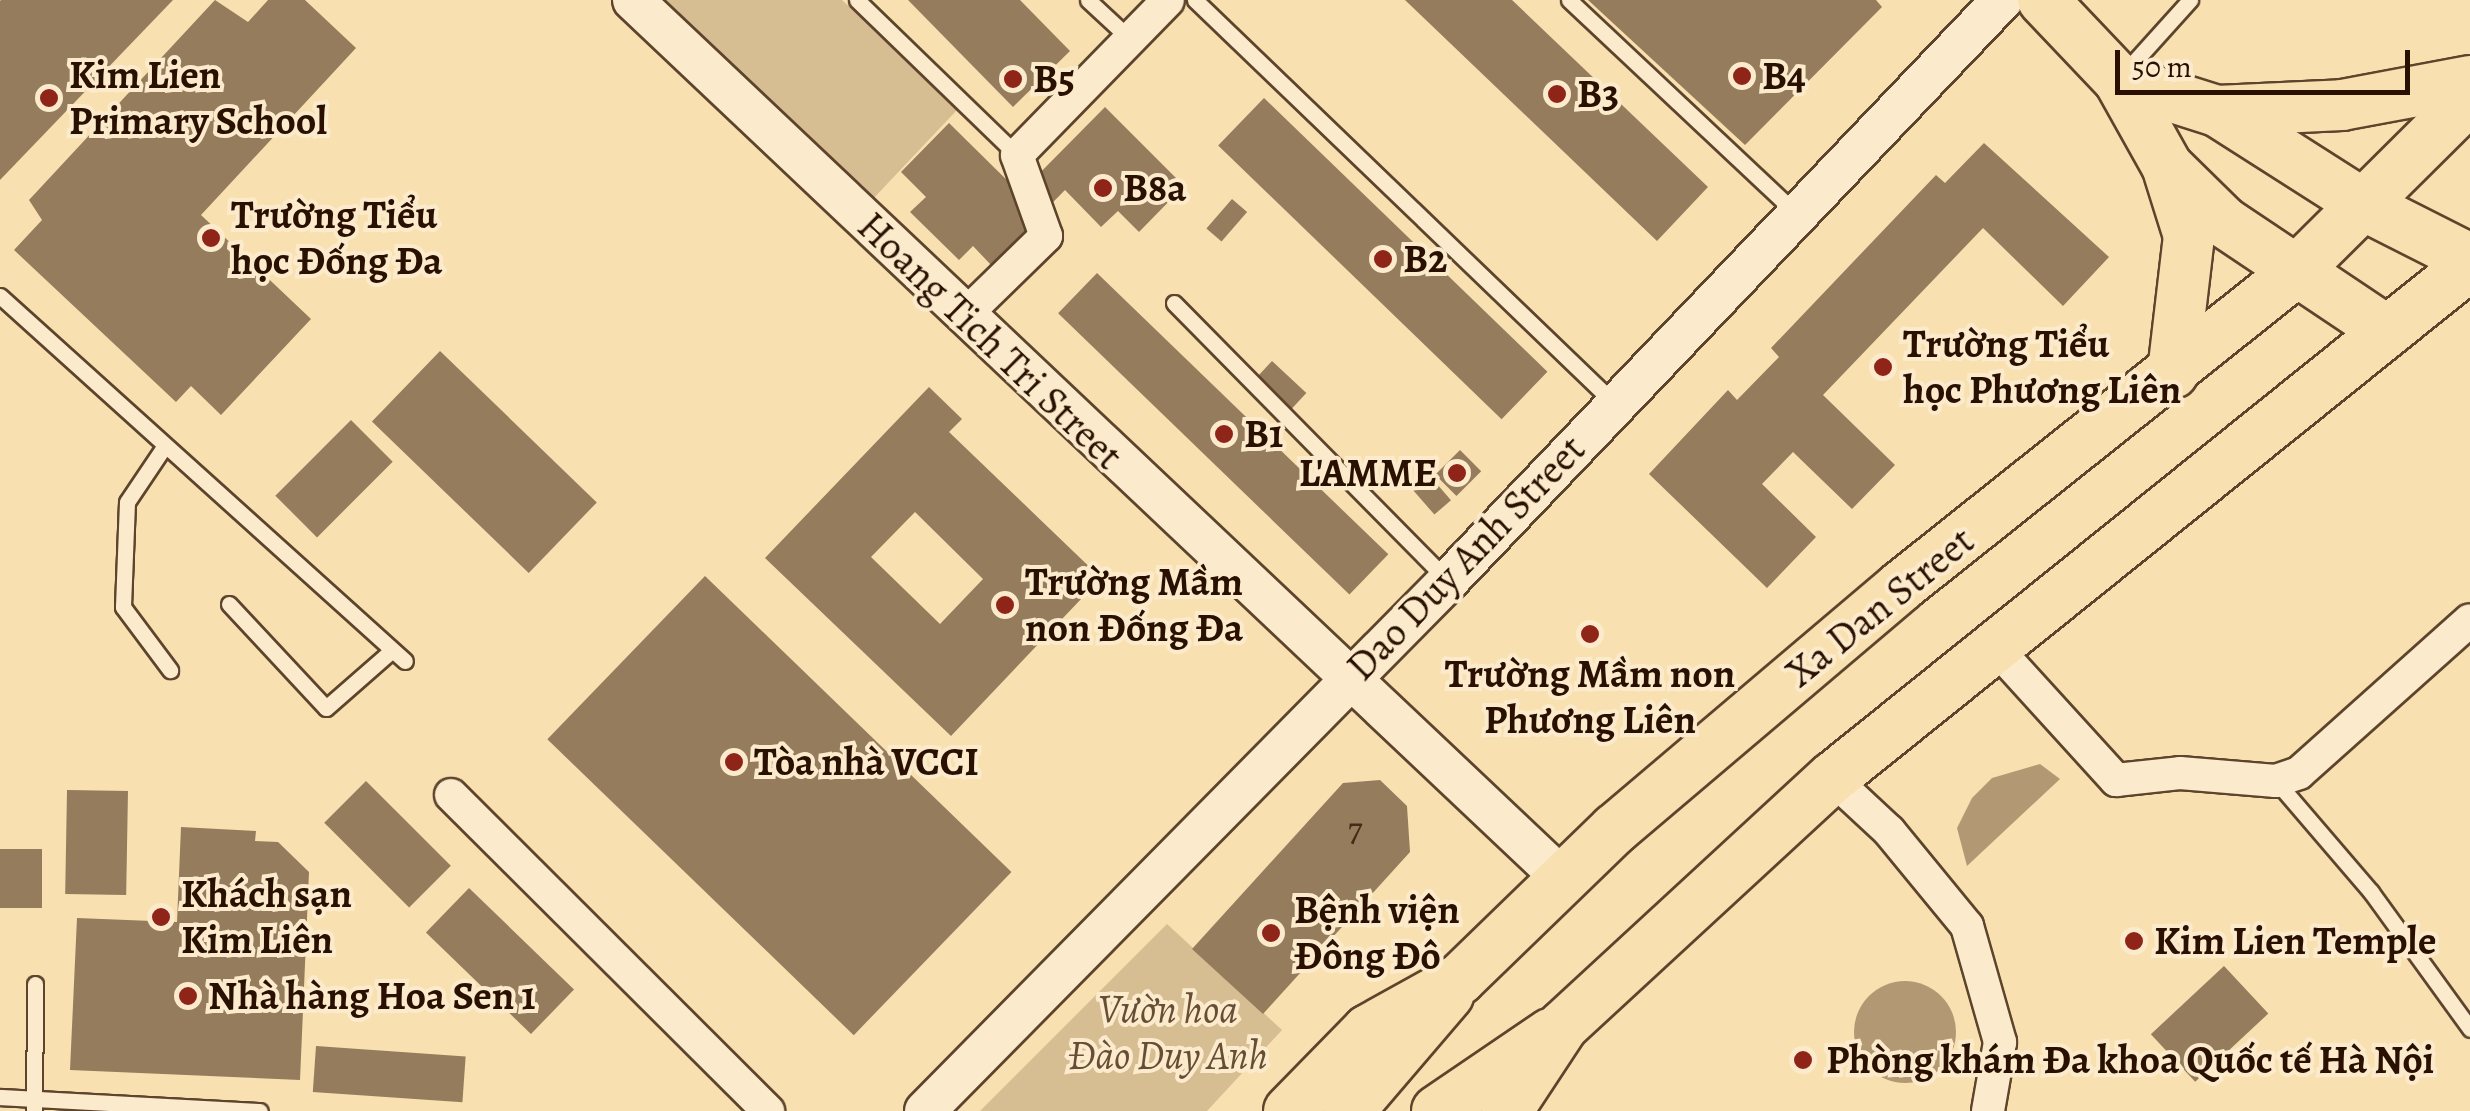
<!DOCTYPE html>
<html>
<head>
<meta charset="utf-8">
<style>
  body { margin:0 }
  #map { position:relative; width:2470px; height:1111px; overflow:hidden; background:#f9e0b0; font-family:Alegreya,serif }
  div>[style] { position:absolute }
  .green>* { inset:0; background:#d6bd92 }
  .water>* { inset:0; background:#b29974 }
  .round { border-radius:50% }
  .building>* { inset:0; background:#957c5c; transform-origin:0 0 }
  .roads { filter:drop-shadow(2px 0 #5d442c) drop-shadow(-2px 0 #5d442c) drop-shadow(0 2px #5d442c) drop-shadow(0 -2px #5d442c) }
  .service>* { height:15px; margin:-7.5px; padding:0 7.5px; transform-origin:7.5px; border-radius:7.5px; background:#fbebcc }
  .minor>* { height:32px; margin:-16px; padding:0 16px; transform-origin:16px; border-radius:16px; background:#fbebcc }
  .tertiary>* { height:40px; margin:-20px; padding:0 20px; transform-origin:20px; border-radius:20px; background:#fbebcc }
  .primary>* { height:50px; margin:-25px; padding:0 25px; transform-origin:25px; border-radius:25px; background:#f9e0b0 }
  .dots>* { width:28px; height:28px; translate:-50% -50%; box-sizing:border-box; border:5px solid #fbebcc; border-radius:50% }
  span { translate:-50% -50%; white-space:nowrap; text-align:center; line-height:1.15; -webkit-text-stroke:8px #fbebcc; paint-order:stroke }
  .number-label { font-size:35px; color:#442b17 }
  .number-label span { -webkit-text-stroke-width:0 }
  .poi-label { font-size:40px; color:#291000; font-weight:700 }
  .left { translate:0 -50%; text-align:left }
  .right { translate:-100% -50%; text-align:right }
  .street-label { font-size:40px; color:#291000 }
  .park-label { font-size:40px; color:#664d33; font-style:italic }
  .scale { position:absolute; left:2115px; top:50px; width:295px; height:45px; box-sizing:border-box; border:5px solid #291000; border-top:0; padding-left:12px; font-size:30px; line-height:35px; white-space:nowrap; color:#291000; -webkit-text-stroke:8px #fbebcc; paint-order:stroke }
</style>
</head>
<body>
<div id="map">
  <div class="green">
    <i style="clip-path:polygon(660px 0,842px 0,957px 110px,871px 201px)"></i>
    <i style="clip-path:polygon(1167px 924px,1282px 1030px,1207px 1111px,980px 1111px)"></i>
  </div>
  <div class="water">
    <i style="clip-path:polygon(2040px 764px,2060px 779px,1967px 866px,1957px 828px,1972px 798px,1992px 778px)"></i>
    <i class="round" style="left:1854px;top:981px;width:102px;height:102px"></i>
  </div>
  <div class="building">
    <i style="clip-path:polygon(1px 0,173px 0,0 180px,0 1px)"></i>
    <i style="clip-path:polygon(215px 0,248px 22px,268px 0,305px 0,356px 48px,201px 215px,311px 319px,221px 415px,191px 386px,176px 402px,14px 250px,42px 220px,29px 200px)"></i>
    <i style="clip-path:polygon(908px 0,1020px 0,1070px 51px,1013px 107px)"></i>
    <i style="clip-path:polygon(1405px 0,1512px 0,1708px 187px,1657px 241px)"></i>
    <i style="clip-path:polygon(1588px 0,1876px 0,1882px 7px,1745px 145px)"></i>
    <i style="left:1264px;top:98px;width:394px;height:66px;rotate:44deg"></i>
    <i style="clip-path:polygon(1105px 107px,1184px 186px,1139px 232px,1118px 211px,1101px 227px,1065px 190px,991px 265px,973px 246px,959px 260px,910px 212px,926px 197px,901px 172px,949px 123px,1020px 193px)"></i>
    <i style="clip-path:polygon(1984px 143px,2109px 257px,2063px 306px,1983px 228px,1823px 395px,1895px 465px,1852px 509px,1793px 452px,1762px 484px,1816px 537px,1767px 588px,1649px 474px,1728px 390px,1737px 400px,1779px 357px,1771px 348px,1936px 175px,1945px 183px)"></i>
    <i style="left:1232px;top:199px;width:20px;height:39px;rotate:41deg"></i>
    <i style="left:1097px;top:273px;width:405px;height:56px;rotate:44deg"></i>
    <i style="left:440px;top:351px;width:218px;height:98px;rotate:44deg"></i>
    <i style="left:1272px;top:361px;width:47px;height:27px;rotate:43deg"></i>
    <i style="clip-path:polygon(evenodd,929px 387px,962px 419px,949px 432px,1101px 578px,951px 736px,765px 558px,929px 387px,915px 512px,983px 579px,940px 624px,871px 557px,915px 512px)"></i>
    <i style="left:351px;top:420px;width:59px;height:107px;rotate:45deg"></i>
    <i style="left:1460px;top:450px;width:30px;height:35px;rotate:45deg"></i>
    <i style="left:1430px;top:476px;width:32px;height:22px;rotate:49deg"></i>
    <i style="left:705px;top:576px;width:426px;height:227px;rotate:44deg"></i>
    <i style="clip-path:polygon(1380px 780px,1407px 806px,1410px 852px,1263px 1014px,1192px 949px,1343px 783px)"></i>
    <i style="left:366px;top:781px;width:120px;height:59px;rotate:45deg"></i>
    <i style="left:67px;top:790px;width:61px;height:104px;rotate:1deg"></i>
    <i style="clip-path:polygon(181px 827px,256px 831px,255px 841px,278px 842px,309px 872px,300px 1080px,70px 1070px,77px 918px,177px 922px)"></i>
    <i style="left:0;top:849px;width:42px;height:59px"></i>
    <i style="left:469px;top:888px;width:146px;height:62px;rotate:44deg"></i>
    <i style="left:2224px;top:966px;width:65px;height:100px;rotate:47deg"></i>
    <i style="left:316px;top:1046px;width:150px;height:46px;rotate:4deg"></i>
  </div>
  <div class="roads">
    <div class="service">
      <i style="left:857px;top:0;width:223px;rotate:44.1deg"></i>
      <i style="left:1088px;top:0;width:56px;rotate:42.8deg"></i>
      <i style="left:1195px;top:0;width:581px;rotate:43.88deg"></i>
      <i style="left:1569px;top:0;width:310px;rotate:43.2deg"></i>
      <i style="left:2126px;top:71px;width:96px;rotate:-48deg"></i>
      <i style="left:0;top:296px;width:545px;rotate:42.03deg"></i>
      <i style="left:1174px;top:303px;width:386px;rotate:45.4deg"></i>
      <i style="left:164px;top:447px;width:66px;rotate:123.9deg"></i>
      <i style="left:127px;top:502px;width:105px;rotate:92.2deg"></i>
      <i style="left:123px;top:607px;width:79px;rotate:53.3deg"></i>
      <i style="left:229px;top:604px;width:142px;rotate:47deg"></i>
      <i style="left:326px;top:708px;width:86px;rotate:-41.2deg"></i>
      <i style="left:2276px;top:781px;width:146px;rotate:49.4deg"></i>
      <i style="left:2371px;top:892px;width:169px;rotate:54.1deg"></i>
      <i style="left:0;top:1097px;width:260px;rotate:3.1deg"></i>
      <i style="left:34px;top:1111px;width:127px;rotate:-89.5deg"></i>
    </div>
    <div class="minor">
      <i style="left:963px;top:317px;width:116px;rotate:-44.3deg"></i>
      <i style="left:1046px;top:236px;width:86px;rotate:-109.7deg"></i>
      <i style="left:1017px;top:155px;width:216px;rotate:-45.7deg"></i>
      <i style="left:1995px;top:647px;width:180px;rotate:47.7deg"></i>
      <i style="left:2116px;top:780px;width:64px;rotate:-6.2deg"></i>
      <i style="left:2180px;top:773px;width:96px;rotate:4.8deg"></i>
      <i style="left:2276px;top:781px;width:24px;rotate:-19deg"></i>
      <i style="left:2299px;top:773px;width:229px;rotate:-41.8deg"></i>
      <i style="left:1832px;top:778px;width:78px;rotate:42.9deg"></i>
      <i style="left:1889px;top:831px;width:123px;rotate:50.6deg"></i>
      <i style="left:1967px;top:926px;width:121px;rotate:74.1deg"></i>
      <i style="left:2000px;top:1042px;width:70px;rotate:99.9deg"></i>
      <i style="left:451px;top:795px;width:448px;rotate:44.9deg"></i>
    </div>
    <div class="tertiary">
      <i style="left:633px;top:0;width:1280px;rotate:43.39deg"></i>
      <i style="left:925px;top:1111px;width:745px;rotate:-45.38deg"></i>
      <i style="left:1448px;top:581px;width:803px;rotate:-46.36deg"></i>
    </div>
    <div class="primary">
      <i style="left:2043px;top:0;width:110px;rotate:46.5deg"></i>
      <i style="left:2119px;top:80px;width:98px;rotate:60.8deg"></i>
      <i style="left:2167px;top:166px;width:80px;rotate:44.5deg"></i>
      <i style="left:2224px;top:222px;width:196px;rotate:33.8deg"></i>
      <i style="left:2119px;top:80px;width:103px;rotate:17.6deg"></i>
      <i style="left:2217px;top:111px;width:180px;rotate:32.5deg"></i>
      <i style="left:2369px;top:208px;width:113px;rotate:26.8deg"></i>
      <i style="left:2217px;top:111px;width:125px;rotate:-2.7deg"></i>
      <i style="left:2342px;top:105px;width:130px;rotate:-10.6deg"></i>
      <i style="left:2169px;top:172px;width:67px;rotate:72.6deg"></i>
      <i style="left:2189px;top:236px;width:138px;rotate:96.7deg"></i>
      <i style="left:1289px;top:1111px;width:113px;rotate:-45.7deg"></i>
      <i style="left:1368px;top:1030px;width:105px;rotate:-29deg"></i>
      <i style="left:1460px;top:979px;width:216px;rotate:-44.1deg"></i>
      <i style="left:1615px;top:829px;width:374px;rotate:-40.3deg"></i>
      <i style="left:1900px;top:587px;width:501px;rotate:-38.52deg"></i>
      <i style="left:2292px;top:275px;width:251px;rotate:-44.8deg"></i>
      <i style="left:1349px;top:1111px;width:153px;rotate:-49.5deg"></i>
      <i style="left:1437px;top:1111px;width:137px;rotate:-34.3deg"></i>
      <i style="left:1507px;top:1111px;width:102px;rotate:-56.6deg"></i>
      <i style="left:1563px;top:1026px;width:366px;rotate:-42.7deg"></i>
      <i style="left:1832px;top:778px;width:819px;rotate:-38.8deg"></i>
    </div>
  </div>
  <div class="dots">
    <i style="left:1742px;top:76px;background:#8f2418"></i>
    <i style="left:1013px;top:79px;background:#8f2418"></i>
    <i style="left:1557px;top:94px;background:#8f2418"></i>
    <i style="left:49px;top:98px;background:#8f2418"></i>
    <i style="left:1103px;top:188px;background:#8f2418"></i>
    <i style="left:211px;top:238px;background:#8f2418"></i>
    <i style="left:1383px;top:259px;background:#8f2418"></i>
    <i style="left:1883px;top:367px;background:#8f2418"></i>
    <i style="left:1224px;top:434px;background:#8f2418"></i>
    <i style="left:1457px;top:473px;background:#8f2418"></i>
    <i style="left:1005px;top:605px;background:#8f2418"></i>
    <i style="left:1590px;top:634px;background:#8f2418"></i>
    <i style="left:734px;top:762px;background:#8f2418"></i>
    <i style="left:161px;top:917px;background:#8f2418"></i>
    <i style="left:1271px;top:933px;background:#8f2418"></i>
    <i style="left:2134px;top:941px;background:#8f2418"></i>
    <i style="left:188px;top:996px;background:#8f2418"></i>
    <i style="left:1803px;top:1060px;background:#8f2418"></i>
  </div>
  <div class="number-label">
    <span style="left:1355px;top:829px">7</span>
  </div>
  <div class="poi-label">
    <span class="left" style="left:69px;top:98px">Kim Lien<br>Primary School</span>
    <span class="left" style="left:1762px;top:76px">B4</span>
    <span class="left" style="left:1033px;top:79px">B5</span>
    <span class="left" style="left:1577px;top:94px">B3</span>
    <span class="left" style="left:1123px;top:188px">B8a</span>
    <span class="left" style="left:231px;top:238px">Trường Tiểu<br>học Đống Đa</span>
    <span class="left" style="left:1403px;top:259px">B2</span>
    <span class="left" style="left:1903px;top:367px">Trường Tiểu<br>học Phương Liên</span>
    <span class="left" style="left:1244px;top:434px">B1</span>
    <span class="right" style="left:1437px;top:473px">L'AMME</span>
    <span class="left" style="left:1025px;top:605px">Trường Mầm<br>non Đống Đa</span>
    <span style="left:1590px;top:697px">Trường Mầm non<br>Phương Liên</span>
    <span class="left" style="left:754px;top:762px">Tòa nhà VCCI</span>
    <span class="left" style="left:181px;top:917px">Khách sạn<br>Kim Liên</span>
    <span class="left" style="left:1294px;top:933px">Bệnh viện<br>Đông Đô</span>
    <span class="left" style="left:2154px;top:941px">Kim Lien Temple</span>
    <span class="left" style="left:208px;top:996px">Nhà hàng Hoa Sen 1</span>
    <span class="left" style="left:1826px;top:1060px">Phòng khám Đa khoa Quốc tế Hà Nội</span>
  </div>
  <div class="street-label">
    <span style="left:990px;top:341px;rotate:44deg">Hoang Tich Tri Street</span>
    <span style="left:1466px;top:558px;rotate:-46deg">Dao Duy Anh Street</span>
    <span style="left:1880px;top:607px;rotate:-39deg">Xa Dan Street</span>
  </div>
  <div class="park-label">
    <span style="left:1168px;top:1033px">Vườn hoa<br>Đào Duy Anh</span>
  </div>
  <div class="scale">50 m</div>
</div>
</body>
</html>
